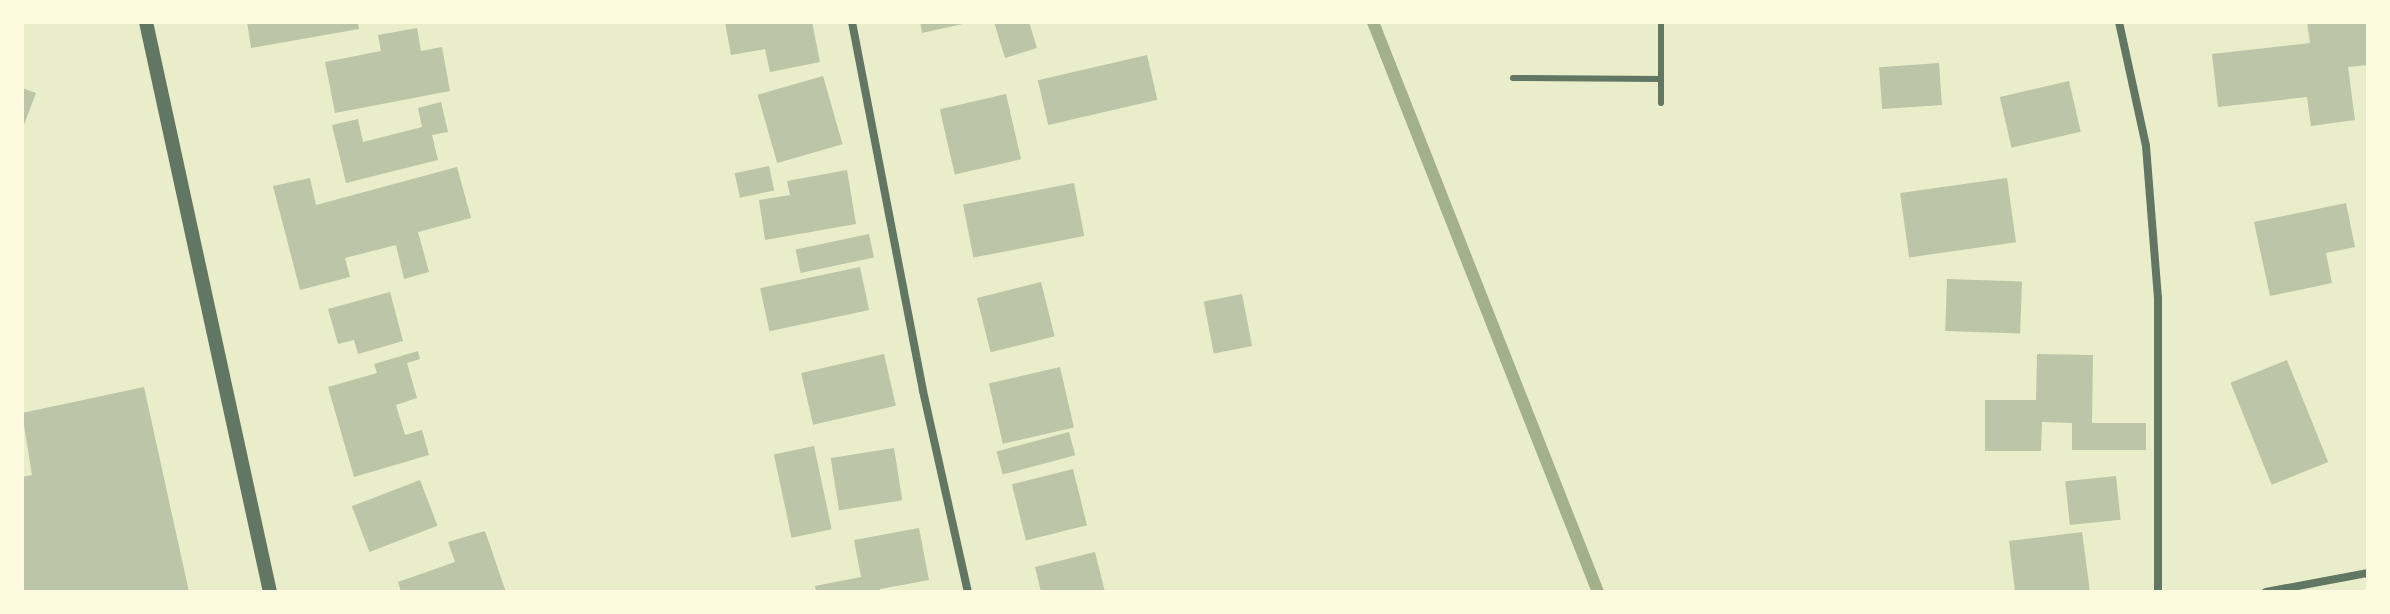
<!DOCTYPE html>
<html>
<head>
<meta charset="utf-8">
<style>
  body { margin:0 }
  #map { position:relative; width:2390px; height:614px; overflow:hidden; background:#e9edc9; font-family:Inter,sans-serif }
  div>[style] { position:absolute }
  .stream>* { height:12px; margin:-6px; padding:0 6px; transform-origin:6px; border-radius:6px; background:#a3b18a }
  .building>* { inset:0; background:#bcc5a7; transform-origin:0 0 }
  .service>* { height:6px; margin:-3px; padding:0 3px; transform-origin:3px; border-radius:3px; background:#617663 }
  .minor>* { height:8px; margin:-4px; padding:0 4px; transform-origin:4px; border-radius:4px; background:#617663 }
  .tertiary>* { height:14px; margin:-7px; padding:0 7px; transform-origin:7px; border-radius:7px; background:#617663 }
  span { translate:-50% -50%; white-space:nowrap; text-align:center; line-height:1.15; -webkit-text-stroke:6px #fefae0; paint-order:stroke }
  .frame { position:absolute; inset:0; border:24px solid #fefae0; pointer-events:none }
</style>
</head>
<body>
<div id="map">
  <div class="stream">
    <i style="left:1373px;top:22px;width:613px;rotate:68.46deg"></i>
  </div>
  <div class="building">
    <i style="clip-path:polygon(247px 22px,358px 22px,359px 29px,251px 48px)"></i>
    <i style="clip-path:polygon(725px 22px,812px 22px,820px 62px,770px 72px,765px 49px,731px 55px)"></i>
    <i style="clip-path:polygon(920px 22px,967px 22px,967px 23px,922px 33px)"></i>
    <i style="clip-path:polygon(994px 22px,1029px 22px,1037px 48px,1005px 58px)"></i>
    <i style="clip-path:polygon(2307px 22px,2368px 22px,2368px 65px,2348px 67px,2355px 120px,2311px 126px,2307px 97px,2218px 107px,2212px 54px,2310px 43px)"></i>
    <i style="clip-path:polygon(417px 28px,421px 51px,442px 47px,450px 91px,335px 113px,325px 62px,381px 51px,378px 35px)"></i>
    <i style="left:1147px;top:55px;width:46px;height:112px;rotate:77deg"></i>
    <i style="left:1939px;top:63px;width:42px;height:60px;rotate:86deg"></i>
    <i style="left:823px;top:76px;width:71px;height:68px;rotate:74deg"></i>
    <i style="left:2069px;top:81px;width:52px;height:71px;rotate:77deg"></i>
    <i style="clip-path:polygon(22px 88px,36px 93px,22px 130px)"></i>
    <i style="left:1006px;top:94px;width:67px;height:68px;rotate:77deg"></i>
    <i style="clip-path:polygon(441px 102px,448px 132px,432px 135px,438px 160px,346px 183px,332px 125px,358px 119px,363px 142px,422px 127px,418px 108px)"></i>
    <i style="left:769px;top:166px;width:25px;height:35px;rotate:78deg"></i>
    <i style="clip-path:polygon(457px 167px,471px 218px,418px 232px,429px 272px,404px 279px,396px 245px,345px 258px,350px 277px,300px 290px,273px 186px,310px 178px,316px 205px)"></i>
    <i style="clip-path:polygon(847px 170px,856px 224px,765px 240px,759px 200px,790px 195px,787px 181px)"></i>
    <i style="left:2007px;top:178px;width:65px;height:108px;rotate:82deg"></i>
    <i style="left:1074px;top:183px;width:54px;height:113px;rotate:79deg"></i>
    <i style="clip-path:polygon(2346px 203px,2355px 247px,2326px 253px,2332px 283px,2270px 296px,2254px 222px)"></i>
    <i style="left:869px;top:234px;width:24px;height:75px;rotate:78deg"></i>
    <i style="left:860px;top:267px;width:44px;height:102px;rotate:78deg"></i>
    <i style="left:1947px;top:279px;width:75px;height:52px;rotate:2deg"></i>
    <i style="left:1041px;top:282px;width:56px;height:66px;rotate:76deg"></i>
    <i style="clip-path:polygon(390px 292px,403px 341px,358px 354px,354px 340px,338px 344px,328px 309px)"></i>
    <i style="left:1242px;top:294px;width:53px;height:39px;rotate:79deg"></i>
    <i style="clip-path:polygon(418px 351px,420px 359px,407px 363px,417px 398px,396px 405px,405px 435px,422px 430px,429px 455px,354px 477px,328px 387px,377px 373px,374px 364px)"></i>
    <i style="left:884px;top:354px;width:53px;height:85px;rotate:77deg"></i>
    <i style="clip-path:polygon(2037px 354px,2093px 355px,2092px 423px,2146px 423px,2146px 450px,2072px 450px,2072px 423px,2042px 422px,2041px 451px,1985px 451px,1985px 400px,2036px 400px)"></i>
    <i style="left:2287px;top:360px;width:110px;height:61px;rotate:68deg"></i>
    <i style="left:1060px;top:367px;width:62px;height:73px;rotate:77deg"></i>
    <i style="clip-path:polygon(144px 387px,189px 592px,23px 592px,22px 477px,32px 475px,22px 413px)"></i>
    <i style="left:1069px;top:432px;width:24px;height:75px;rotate:75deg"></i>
    <i style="left:814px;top:446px;width:85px;height:41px;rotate:78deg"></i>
    <i style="left:894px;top:448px;width:53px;height:64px;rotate:81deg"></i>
    <i style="left:1073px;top:469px;width:58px;height:63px;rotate:76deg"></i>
    <i style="left:2116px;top:476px;width:44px;height:51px;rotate:84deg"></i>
    <i style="left:420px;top:480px;width:49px;height:73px;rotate:69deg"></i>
    <i style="clip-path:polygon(919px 528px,929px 580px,880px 589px,880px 592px,816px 592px,815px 586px,861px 577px,854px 540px)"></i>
    <i style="clip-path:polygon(485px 531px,506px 592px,401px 592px,398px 582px,455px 562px,448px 542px)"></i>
    <i style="clip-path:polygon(2082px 532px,2090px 592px,2015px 592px,2009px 541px)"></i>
    <i style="clip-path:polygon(1095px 552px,1105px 592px,1041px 592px,1035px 567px)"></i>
  </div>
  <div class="service">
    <i style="left:1513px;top:78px;width:148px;rotate:0.4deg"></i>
    <i style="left:1661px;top:103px;width:81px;rotate:-90deg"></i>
  </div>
  <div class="minor">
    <i style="left:852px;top:22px;width:376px;rotate:79.1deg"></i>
    <i style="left:923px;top:391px;width:206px;rotate:77.4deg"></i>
    <i style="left:2119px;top:22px;width:127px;rotate:77.7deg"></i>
    <i style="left:2146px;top:146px;width:152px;rotate:85.5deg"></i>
    <i style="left:2158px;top:298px;width:294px;rotate:90deg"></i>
    <i style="left:2266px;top:592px;width:104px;rotate:-10.6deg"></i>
  </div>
  <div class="tertiary">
    <i style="left:146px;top:22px;width:583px;rotate:77.73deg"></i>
  </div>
  <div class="frame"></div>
</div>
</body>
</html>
